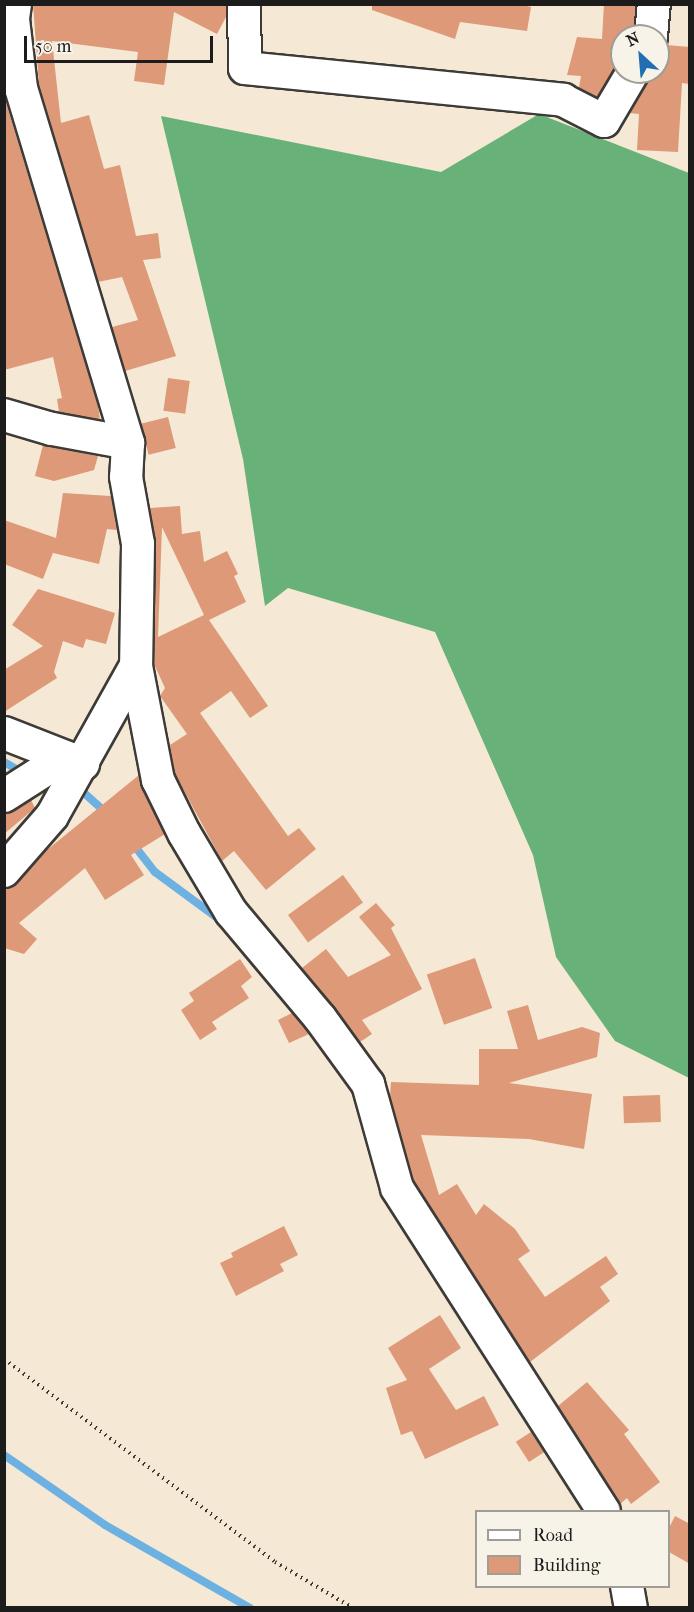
<!DOCTYPE html>
<html>
<head>
<meta charset="utf-8">
<style>
  body { margin:0 }
  #map { position:relative; width:694px; height:1612px; overflow:hidden; background:#f5e8d4; font-family:"IM FELL French Canon",serif }
  div>[style] { position:absolute }
  .forest>* { inset:0; background:#68b279 }
  .stream>* { height:8px; margin:-4px; padding:0 4px; transform-origin:4px; border-radius:4px; background:#6db0e2 }
  .building>* { inset:0; background:#dd9978; transform-origin:0 0 }
  .path>* { height:4px; margin-top:-2px; transform-origin:0; background:repeating-linear-gradient(90deg,#3d3b38 0 1.5px,transparent 0 6px) }
  .roads { filter:drop-shadow(2px 0 #3d3b38) drop-shadow(-2px 0 #3d3b38) drop-shadow(0 2px #3d3b38) drop-shadow(0 -2px #3d3b38) }
  .minor>* { height:32px; margin:-16px; padding:0 16px; transform-origin:16px; border-radius:16px; background:#fff }
  span { translate:-50% -50%; white-space:nowrap; text-align:center; line-height:1.15; -webkit-text-stroke:4.5px #f7f3e8; paint-order:stroke }
  .frame { position:absolute; inset:0; border:6px solid #1c1c1c; pointer-events:none }
  .legend { position:absolute; left:475px; top:1510px; width:195px; height:78px; box-sizing:border-box; background:#f7f3e8; border:2px solid #9f9d96; margin:0; padding:8px 10px; list-style:none; font-size:18px; color:#1c1c1c }
  .legend li { display:flex; align-items:center; gap:12px; height:30px }
  .legend b { width:30px; border:2px solid #9f9d96 }
  .north { position:absolute; left:610px; top:24px; width:60px; height:60px; box-sizing:border-box; background:#f7f3e8; border:2px solid #9f9d96; border-radius:50%; rotate:334deg; font-size:16px; font-weight:700; line-height:24px; text-align:center; color:#1c1c1c }
  .north::after { content:''; display:block; margin:auto; width:21px; height:27px; background:#1f6fb2; clip-path:polygon(50% 0,100% 100%,50% 72%,0 100%) }
  .scale { position:absolute; left:24px; top:36px; width:189px; height:27px; box-sizing:border-box; border:3px solid #1c1c1c; border-top:0; padding-left:8px; font-size:18px; line-height:21px; white-space:nowrap; color:#1c1c1c; -webkit-text-stroke:4px #f7f3e8; paint-order:stroke }
</style>
</head>
<body>
<div id="map">
  <div class="forest">
    <i style="clip-path:polygon(539px 114px,689px 173px,689px 1078px,615px 1041px,556px 957px,533px 855px,435px 632px,288px 588px,265px 606px,243px 459px,161px 116px,441px 172px)"></i>
  </div>
  <div class="stream">
    <i style="left:4px;top:762px;width:24px;rotate:30deg"></i>
    <i style="left:83px;top:792px;width:30px;rotate:42deg"></i>
    <i style="left:133px;top:844px;width:36px;rotate:52deg"></i>
    <i style="left:155px;top:872px;width:81px;rotate:36.4deg"></i>
    <i style="left:4px;top:1455px;width:123px;rotate:34.7deg"></i>
    <i style="left:105px;top:1525px;width:167px;rotate:29.8deg"></i>
  </div>
  <div class="building">
    <i style="clip-path:polygon(33px 4px,226px 4px,226px 17px,217px 34px,174px 12px,164px 85px,134px 81px,138px 52px,52px 41px,61px 123px,89px 115px,104px 169px,120px 165px,136px 236px,158px 233px,161px 258px,143px 260px,176px 356px,125px 371px,112px 327px,138px 320px,122px 277px,98px 282px,39px 84px)"></i>
    <i style="clip-path:polygon(372px 4px,519px 4px,531px 7px,527px 31px,460px 22px,455px 39px,372px 10px)"></i>
    <i style="clip-path:polygon(604px 4px,636px 4px,633px 36px,622px 36px,622px 58px,597px 97px,579px 88px,581px 76px,567px 75px,577px 37px,602px 39px)"></i>
    <i style="clip-path:polygon(666px 45px,690px 47px,690px 84px,682px 83px,678px 152px,637px 150px,639px 114px,630px 113px,651px 72px,658px 72px,658px 53px)"></i>
    <i style="clip-path:polygon(4px 96px,98px 405px,100px 420px,59px 412px,57px 399px,62px 398px,53px 357px,4px 370px)"></i>
    <i style="left:168px;top:378px;width:22px;height:33px;rotate:8deg"></i>
    <i style="left:168px;top:417px;width:32px;height:28px;rotate:76deg"></i>
    <i style="clip-path:polygon(43px 445px,98px 456px,94px 470px,54px 481px,35px 476px)"></i>
    <i style="clip-path:polygon(63px 493px,111px 496px,117px 530px,107px 529px,99px 564px,53px 553px,54px 550px,43px 579px,4px 564px,4px 520px,56px 538px)"></i>
    <i style="clip-path:polygon(evenodd,180px 506px,182px 534px,200px 531px,204px 562px,227px 551px,238px 574px,234px 576px,246px 602px,209px 620px,268px 706px,250px 718px,231px 691px,200px 713px,288px 836px,299px 828px,316px 849px,266px 890px,234px 851px,222px 861px,175px 774px,170px 745px,187px 734px,160px 696px,165px 688px,154px 664px,156px 544px,150px 508px,180px 506px,162px 527px,204px 615px,158px 637px,162px 527px)"></i>
    <i style="clip-path:polygon(38px 589px,115px 613px,106px 644px,86px 639px,83px 648px,63px 641px,54px 672px,57px 678px,4px 712px,4px 670px,43px 646px,12px 625px)"></i>
    <i style="clip-path:polygon(139px 775px,165px 834px,131px 855px,144px 875px,105px 900px,85px 868px,19px 923px,37px 939px,24px 954px,4px 948px,4px 888px,17px 883px,42px 854px)"></i>
    <i style="clip-path:polygon(31px 800px,35px 808px,4px 834px,4px 814px)"></i>
    <i style="left:343px;top:875px;width:34px;height:68px;rotate:54deg"></i>
    <i style="clip-path:polygon(376px 903px,395px 925px,391px 928px,422px 989px,362px 1020px,372px 1034px,360px 1042px,302px 968px,326px 949px,348px 977px,391px 955px,359px 917px)"></i>
    <i style="left:475px;top:958px;width:53px;height:51px;rotate:71deg"></i>
    <i style="clip-path:polygon(240px 959px,252px 977px,241px 986px,249px 998px,212px 1022px,217px 1029px,200px 1040px,181px 1010px,194px 1001px,189px 993px)"></i>
    <i style="clip-path:polygon(528px 1005px,538px 1040px,582px 1027px,600px 1033px,597px 1057px,509px 1083px,592px 1094px,584px 1149px,529px 1139px,421px 1135px,439px 1195px,457px 1184px,476px 1215px,484px 1204px,515px 1229px,530px 1251px,518px 1259px,545px 1297px,606px 1256px,618px 1274px,600px 1287px,610px 1301px,530px 1362px,414px 1181px,390px 1096px,391px 1082px,479px 1085px,479px 1049px,518px 1049px,507px 1011px)"></i>
    <i style="clip-path:polygon(292px 1013px,309px 1034px,289px 1043px,278px 1020px)"></i>
    <i style="left:660px;top:1095px;width:27px;height:37px;rotate:88deg"></i>
    <i style="clip-path:polygon(284px 1226px,298px 1255px,280px 1264px,284px 1271px,236px 1296px,220px 1263px,233px 1257px,231px 1253px)"></i>
    <i style="clip-path:polygon(440px 1315px,461px 1348px,429px 1369px,456px 1410px,484px 1396px,499px 1425px,425px 1459px,412px 1431px,401px 1435px,386px 1388px,407px 1380px,388px 1348px)"></i>
    <i style="clip-path:polygon(587px 1382px,629px 1430px,624px 1434px,660px 1482px,631px 1504px,627px 1498px,620px 1504px,558px 1406px)"></i>
    <i style="left:531px;top:1432px;width:24px;height:18px;rotate:57deg"></i>
    <i style="clip-path:polygon(675px 1516px,690px 1524px,690px 1564px,669px 1552px,669px 1528px)"></i>
  </div>
  <div class="path">
    <i style="left:4px;top:1359px;width:339px;rotate:36.8deg"></i>
    <i style="left:275px;top:1562px;width:91px;rotate:30.5deg"></i>
  </div>
  <div class="roads">
    <div class="minor">
      <i style="left:15px;top:4px;width:15px;rotate:98deg"></i>
      <i style="left:13px;top:19px;width:69px;rotate:83.4deg"></i>
      <i style="left:21px;top:88px;width:371px;rotate:73.2deg"></i>
      <i style="left:128px;top:443px;width:34px;rotate:93deg"></i>
      <i style="left:126px;top:477px;width:68px;rotate:79.8deg"></i>
      <i style="left:138px;top:544px;width:122px;rotate:90.9deg"></i>
      <i style="left:136px;top:666px;width:116px;rotate:79.1deg"></i>
      <i style="left:158px;top:780px;width:59px;rotate:63.9deg"></i>
      <i style="left:184px;top:833px;width:92px;rotate:59.3deg"></i>
      <i style="left:231px;top:912px;width:138px;rotate:50deg"></i>
      <i style="left:320px;top:1018px;width:82px;rotate:54deg"></i>
      <i style="left:368px;top:1084px;width:108px;rotate:74.4deg"></i>
      <i style="left:397px;top:1188px;width:384px;rotate:57.4deg"></i>
      <i style="left:244px;top:4px;width:64px;rotate:89.1deg"></i>
      <i style="left:245px;top:68px;width:320px;rotate:5.7deg"></i>
      <i style="left:563px;top:100px;width:46px;rotate:27.1deg"></i>
      <i style="left:604px;top:121px;width:57px;rotate:-59.4deg"></i>
      <i style="left:651px;top:36px;width:32px;rotate:-85deg"></i>
      <i style="left:4px;top:415px;width:50px;rotate:16.3deg"></i>
      <i style="left:52px;top:429px;width:77px;rotate:10.4deg"></i>
      <i style="left:4px;top:733px;width:85px;rotate:21.4deg"></i>
      <i style="left:4px;top:796px;width:72px;rotate:-32.6deg"></i>
      <i style="left:4px;top:871px;width:73px;rotate:-48.9deg"></i>
      <i style="left:52px;top:816px;width:172px;rotate:-60.8deg"></i>
      <i style="left:627px;top:1586px;width:22px;rotate:80deg"></i>
    </div>
  </div>
  <div class="frame"></div>
  <ul class="legend">
  <li><b style="height:8px;background:#fff"></b>Road</li>
  <li><b style="height:16px;background:#dd9978"></b>Building</li>
  </ul>
  <div class="north">N</div>
  <div class="scale">50 m</div>
</div>
</body>
</html>
